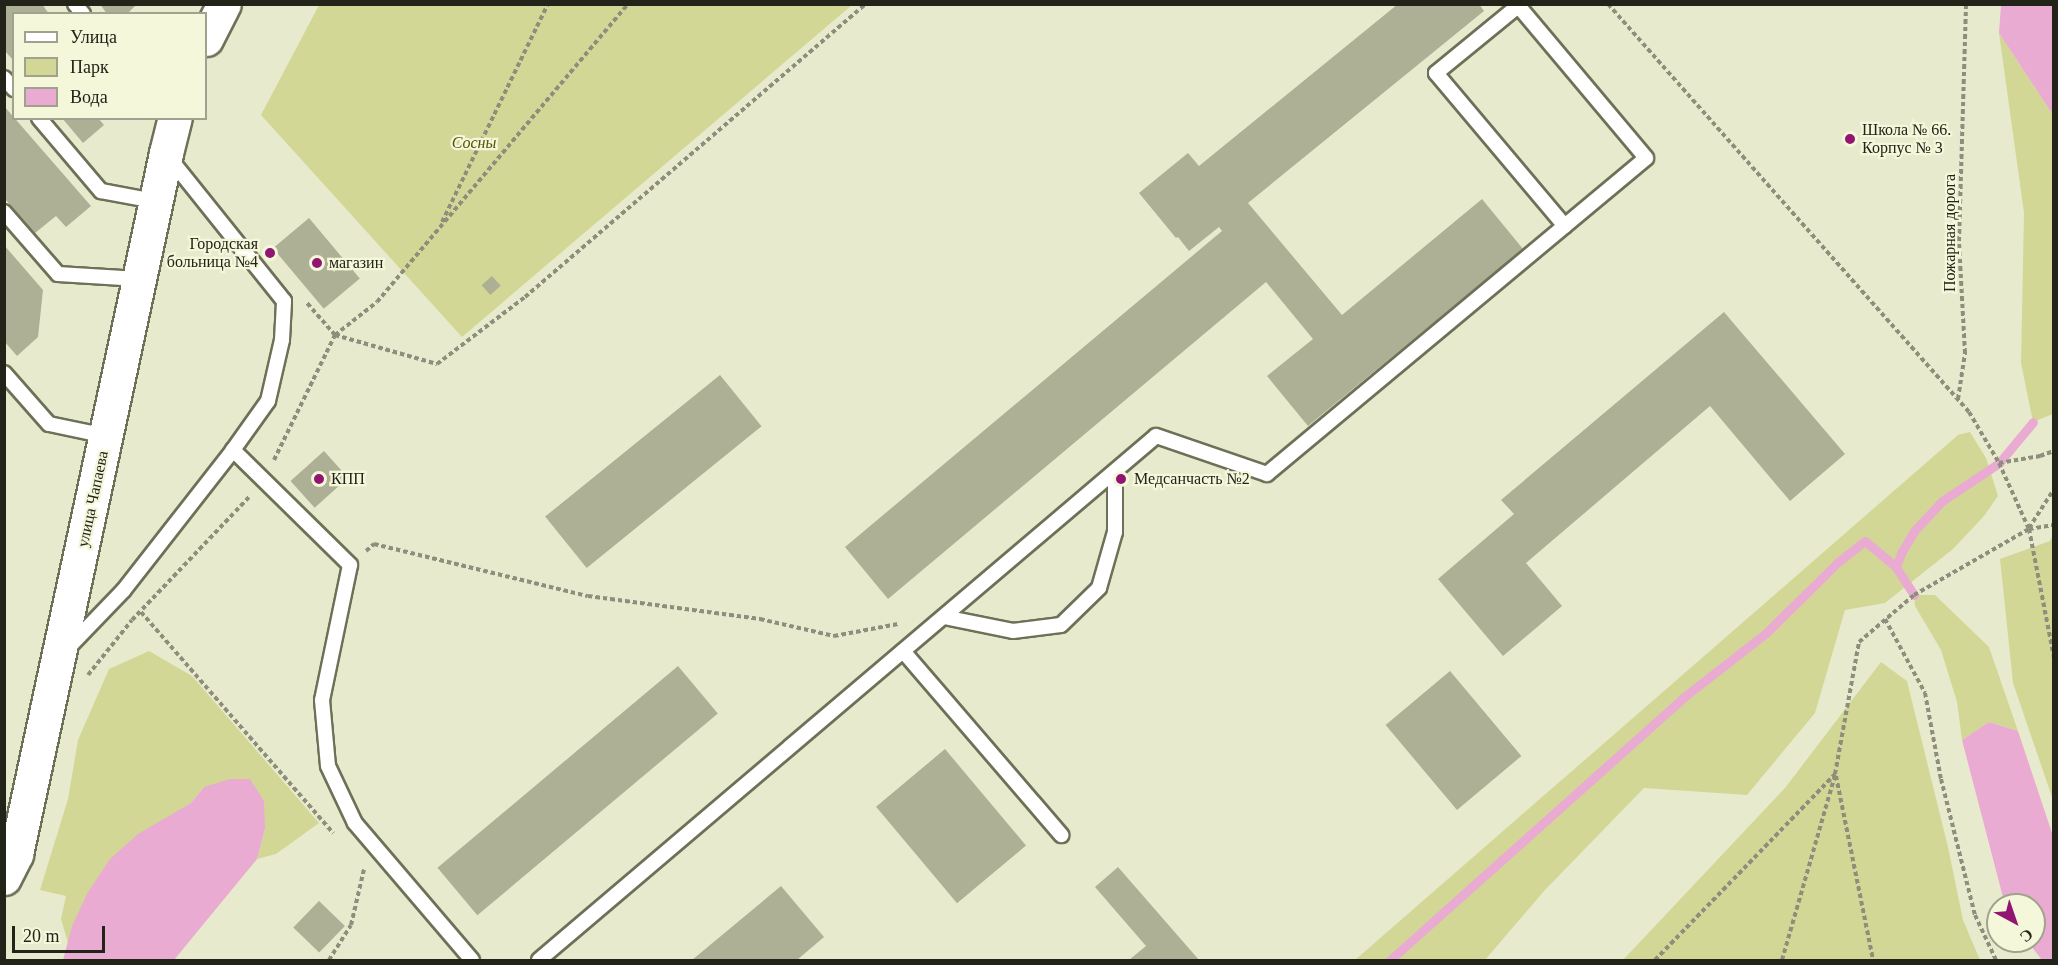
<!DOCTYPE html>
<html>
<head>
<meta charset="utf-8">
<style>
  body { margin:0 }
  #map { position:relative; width:2058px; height:965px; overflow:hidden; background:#e8eace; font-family:Georgia,serif }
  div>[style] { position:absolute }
  .green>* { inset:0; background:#d3d795 }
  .water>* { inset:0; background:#e9abd1 }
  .stream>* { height:9px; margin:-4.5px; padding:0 4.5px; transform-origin:4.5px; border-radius:4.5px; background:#e9abd1 }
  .building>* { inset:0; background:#aeb095; transform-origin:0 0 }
  .path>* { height:4px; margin-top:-2px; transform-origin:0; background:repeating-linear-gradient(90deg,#8d8e7b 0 4.5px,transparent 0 7.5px) }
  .roads { filter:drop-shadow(2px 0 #6e7057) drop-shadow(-2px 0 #6e7057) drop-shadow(0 2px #6e7057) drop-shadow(0 -2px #6e7057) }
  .lane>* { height:14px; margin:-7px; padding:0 7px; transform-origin:7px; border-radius:7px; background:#fff }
  .secondary>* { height:33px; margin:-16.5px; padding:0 16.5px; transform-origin:16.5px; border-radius:16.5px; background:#fff }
  .dots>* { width:16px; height:16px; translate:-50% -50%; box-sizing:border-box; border:3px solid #f5f7db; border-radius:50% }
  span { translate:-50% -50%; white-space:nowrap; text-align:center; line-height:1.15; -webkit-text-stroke:4.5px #f5f7db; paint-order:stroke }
  .poi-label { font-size:16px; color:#222319 }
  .left { translate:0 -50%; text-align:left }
  .right { translate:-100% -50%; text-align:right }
  .park-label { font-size:16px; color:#525401; font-style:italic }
  .street-label { font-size:16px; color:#222319 }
  .frame { position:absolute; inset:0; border:6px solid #222319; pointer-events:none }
  .legend { position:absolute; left:12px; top:12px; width:195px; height:108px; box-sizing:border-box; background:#f5f7db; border:2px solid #a1a28d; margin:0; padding:8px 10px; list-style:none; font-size:18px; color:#222319 }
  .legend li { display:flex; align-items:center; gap:12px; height:30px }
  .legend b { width:30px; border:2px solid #a1a28d }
  .north { position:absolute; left:1986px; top:893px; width:60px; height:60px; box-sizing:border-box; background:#f5f7db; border:2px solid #a1a28d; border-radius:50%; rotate:140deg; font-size:16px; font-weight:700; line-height:24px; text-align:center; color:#222319 }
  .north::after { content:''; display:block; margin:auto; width:21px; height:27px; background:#921571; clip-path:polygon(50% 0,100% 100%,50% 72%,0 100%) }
  .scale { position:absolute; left:12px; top:926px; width:93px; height:27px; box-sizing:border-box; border:3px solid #222319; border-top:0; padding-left:8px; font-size:18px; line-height:21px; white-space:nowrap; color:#222319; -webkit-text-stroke:4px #f5f7db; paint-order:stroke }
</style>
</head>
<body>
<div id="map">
  <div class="green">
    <i style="clip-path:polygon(319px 5px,852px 5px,462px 337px,261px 115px)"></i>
    <i style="clip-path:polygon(1999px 33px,2053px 115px,2053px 414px,2033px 422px,2021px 363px,2024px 213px)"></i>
    <i style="clip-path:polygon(1970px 432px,1986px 458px,1998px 496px,1984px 516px,1953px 549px,1885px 603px,1845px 610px,1815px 713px,1747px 795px,1644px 788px,1544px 891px,1485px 960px,1355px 960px,1958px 435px)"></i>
    <i style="clip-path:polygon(2053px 535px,2053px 800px,2013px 683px,2000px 559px,2050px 541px)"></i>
    <i style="clip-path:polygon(1914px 595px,1935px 595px,1989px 647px,2018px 731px,1989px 722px,1962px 740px,1957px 702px,1941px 650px,1915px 606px)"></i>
    <i style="clip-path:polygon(149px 651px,192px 676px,319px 823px,276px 854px,257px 859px,265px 829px,204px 787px,191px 803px,168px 818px,72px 926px,69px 946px,61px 919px,66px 896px,40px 890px,68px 799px,78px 740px,109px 669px)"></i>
    <i style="clip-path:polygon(1881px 662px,1907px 681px,1948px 847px,1963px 920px,1980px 960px,1623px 960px,1785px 788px)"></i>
  </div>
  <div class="water">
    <i style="clip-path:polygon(2001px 5px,2053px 5px,2053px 115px,1999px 33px)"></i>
    <i style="clip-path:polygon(1989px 722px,2018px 731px,2053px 836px,2053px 960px,2042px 960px,2027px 941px,2034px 941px,2034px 905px,2005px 905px,1962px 740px)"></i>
    <i style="clip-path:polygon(230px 779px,250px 779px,264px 801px,265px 829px,257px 859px,174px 960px,63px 960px,72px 926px,88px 892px,110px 859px,138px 834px,191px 803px,204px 787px)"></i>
  </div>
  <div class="stream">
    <i style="left:1914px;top:595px;width:33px;rotate:-123deg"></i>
    <i style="left:1896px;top:567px;width:15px;rotate:-70deg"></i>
    <i style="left:1901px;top:553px;width:27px;rotate:-59deg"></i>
    <i style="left:1915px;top:530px;width:40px;rotate:-47deg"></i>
    <i style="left:1942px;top:501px;width:69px;rotate:-33.7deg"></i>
    <i style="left:1999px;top:463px;width:53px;rotate:-50.3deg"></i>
    <i style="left:1390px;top:960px;width:394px;rotate:-41.8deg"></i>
    <i style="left:1684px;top:697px;width:104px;rotate:-38deg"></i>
    <i style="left:1766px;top:633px;width:101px;rotate:-44.6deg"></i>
    <i style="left:1838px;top:562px;width:34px;rotate:-38deg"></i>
    <i style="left:1865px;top:541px;width:40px;rotate:40deg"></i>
  </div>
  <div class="building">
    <i style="clip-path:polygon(4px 4px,42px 4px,49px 14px,14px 14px,14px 61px,4px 50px)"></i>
    <i style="clip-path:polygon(100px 4px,137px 4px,127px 14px,107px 14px)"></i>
    <i style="clip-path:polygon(1398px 4px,1479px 4px,1484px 11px,1248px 203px,1342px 315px,1482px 199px,1523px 249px,1308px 426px,1267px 376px,1313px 339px,1266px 282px,888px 599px,845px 547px,1222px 231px,1219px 227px,1189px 251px,1178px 237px,1176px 238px,1139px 193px,1188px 153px,1199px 166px)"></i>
    <i style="clip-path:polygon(4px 106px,91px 206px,66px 227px,56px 216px,35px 233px,4px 198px)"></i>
    <i style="clip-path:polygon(62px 118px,98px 118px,104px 125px,83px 143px)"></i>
    <i style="left:309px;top:218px;width:79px;height:47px;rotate:50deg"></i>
    <i style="clip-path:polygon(4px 245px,43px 290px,38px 337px,17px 356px,4px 341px)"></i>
    <i style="left:492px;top:276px;width:13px;height:14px;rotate:48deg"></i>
    <i style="clip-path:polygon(1724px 312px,1845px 454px,1790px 501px,1710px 406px,1526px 563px,1562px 606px,1503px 656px,1438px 579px,1514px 514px,1501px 500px)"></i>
    <i style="left:720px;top:375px;width:66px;height:225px;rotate:51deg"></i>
    <i style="left:324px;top:451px;width:36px;height:45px;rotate:48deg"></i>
    <i style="left:678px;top:666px;width:62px;height:314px;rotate:50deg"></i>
    <i style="left:1450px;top:671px;width:111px;height:84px;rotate:50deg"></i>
    <i style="left:945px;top:749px;width:126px;height:90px;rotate:50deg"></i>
    <i style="clip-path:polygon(1118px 867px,1199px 960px,1129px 960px,1146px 946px,1095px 887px)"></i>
    <i style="clip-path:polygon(781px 886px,824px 937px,797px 960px,692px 960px)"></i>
    <i style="left:319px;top:901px;width:36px;height:37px;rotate:44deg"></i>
  </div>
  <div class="path">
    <i style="left:1608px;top:4px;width:545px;rotate:48.5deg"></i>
    <i style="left:1969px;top:412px;width:59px;rotate:59.5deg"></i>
    <i style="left:1999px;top:463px;width:72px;rotate:65.6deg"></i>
    <i style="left:2029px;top:529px;width:131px;rotate:79deg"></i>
    <i style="left:442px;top:222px;width:242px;rotate:-64.1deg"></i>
    <i style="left:335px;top:335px;width:106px;rotate:15.9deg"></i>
    <i style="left:437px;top:364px;width:111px;rotate:-37.3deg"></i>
    <i style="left:525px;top:297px;width:450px;rotate:-40.7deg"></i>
    <i style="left:335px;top:335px;width:53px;rotate:-38.2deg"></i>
    <i style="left:377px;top:302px;width:390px;rotate:-49.9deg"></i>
    <i style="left:1958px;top:399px;width:47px;rotate:-81.3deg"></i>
    <i style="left:1965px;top:353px;width:112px;rotate:-93.1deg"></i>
    <i style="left:1959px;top:241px;width:237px;rotate:-88.3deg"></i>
    <i style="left:274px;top:460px;width:139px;rotate:-64deg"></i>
    <i style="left:335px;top:335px;width:43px;rotate:-131.2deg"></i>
    <i style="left:1999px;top:463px;width:42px;rotate:-9.7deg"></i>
    <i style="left:2040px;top:456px;width:15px;rotate:-20deg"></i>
    <i style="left:2029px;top:528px;width:46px;rotate:-57.3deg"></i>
    <i style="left:366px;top:551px;width:11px;rotate:-41deg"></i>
    <i style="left:374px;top:544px;width:220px;rotate:13.7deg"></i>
    <i style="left:588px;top:596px;width:174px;rotate:7.6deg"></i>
    <i style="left:760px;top:619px;width:76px;rotate:12.9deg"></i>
    <i style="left:834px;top:636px;width:65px;rotate:-10.6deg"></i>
    <i style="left:141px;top:612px;width:293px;rotate:49deg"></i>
    <i style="left:1885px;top:619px;width:84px;rotate:61.6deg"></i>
    <i style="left:1925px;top:693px;width:87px;rotate:79.5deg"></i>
    <i style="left:1941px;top:779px;width:140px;rotate:76deg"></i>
    <i style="left:1975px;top:915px;width:50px;rotate:65deg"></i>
    <i style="left:88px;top:675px;width:70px;rotate:-51.3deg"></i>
    <i style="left:132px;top:620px;width:171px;rotate:-46.4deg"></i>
    <i style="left:1836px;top:776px;width:188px;rotate:78.6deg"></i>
    <i style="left:329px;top:960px;width:41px;rotate:-57.8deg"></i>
    <i style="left:351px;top:925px;width:57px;rotate:-76.9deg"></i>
    <i style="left:1655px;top:960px;width:259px;rotate:-45.9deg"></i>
    <i style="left:1835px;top:774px;width:134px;rotate:-79.7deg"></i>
    <i style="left:1859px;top:642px;width:72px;rotate:-40.5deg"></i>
    <i style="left:1914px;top:595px;width:133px;rotate:-29.9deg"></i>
    <i style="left:2029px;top:529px;width:25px;rotate:-9deg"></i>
    <i style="left:1782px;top:960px;width:192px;rotate:-74deg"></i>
  </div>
  <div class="roads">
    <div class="lane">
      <i style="left:75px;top:4px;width:13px;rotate:51deg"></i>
      <i style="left:1518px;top:6px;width:106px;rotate:140.7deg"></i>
      <i style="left:1436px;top:73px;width:200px;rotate:49.9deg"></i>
      <i style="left:4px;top:78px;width:15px;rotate:48deg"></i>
      <i style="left:39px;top:118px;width:96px;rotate:49.7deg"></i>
      <i style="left:101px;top:191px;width:55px;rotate:10.5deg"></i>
      <i style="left:4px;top:212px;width:82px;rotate:48.9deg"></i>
      <i style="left:58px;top:274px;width:81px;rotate:3.5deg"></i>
      <i style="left:4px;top:373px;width:68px;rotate:48.6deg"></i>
      <i style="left:49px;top:424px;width:58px;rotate:11.9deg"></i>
      <i style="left:233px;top:450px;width:164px;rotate:44.5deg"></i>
      <i style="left:350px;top:565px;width:138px;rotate:101.7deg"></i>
      <i style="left:322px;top:700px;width:66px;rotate:84.8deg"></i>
      <i style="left:328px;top:766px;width:63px;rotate:64.7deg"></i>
      <i style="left:355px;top:823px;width:180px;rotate:49.5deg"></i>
      <i style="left:944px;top:617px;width:70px;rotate:11.5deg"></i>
      <i style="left:1013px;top:631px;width:48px;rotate:-7.1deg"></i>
      <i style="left:1061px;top:625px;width:53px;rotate:-44.2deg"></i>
      <i style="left:1099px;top:588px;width:58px;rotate:-74.1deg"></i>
      <i style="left:1115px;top:532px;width:60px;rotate:-90deg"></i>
      <i style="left:66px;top:650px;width:82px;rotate:-46deg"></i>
      <i style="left:123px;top:591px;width:179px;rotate:-52deg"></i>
      <i style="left:233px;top:450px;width:60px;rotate:-54.5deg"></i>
      <i style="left:268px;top:401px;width:63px;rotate:-77.1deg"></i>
      <i style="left:282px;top:340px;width:39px;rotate:-87deg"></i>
      <i style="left:284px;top:301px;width:186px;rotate:-128.7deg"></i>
      <i style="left:903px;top:651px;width:243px;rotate:49.3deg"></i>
      <i style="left:539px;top:960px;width:809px;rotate:-40.34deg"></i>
      <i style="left:1156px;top:436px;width:117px;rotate:18.9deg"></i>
      <i style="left:1267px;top:474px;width:493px;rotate:-39.8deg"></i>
      <i style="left:1646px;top:158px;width:201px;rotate:-130deg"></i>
    </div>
    <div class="secondary">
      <i style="left:206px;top:39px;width:39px;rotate:-63deg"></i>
      <i style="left:4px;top:878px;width:27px;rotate:-63deg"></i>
      <i style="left:16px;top:854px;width:717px;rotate:-77.92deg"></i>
      <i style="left:166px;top:153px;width:36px;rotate:-76deg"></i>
    </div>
  </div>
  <div class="dots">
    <i style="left:1850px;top:139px;background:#921571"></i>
    <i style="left:270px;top:253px;background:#921571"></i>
    <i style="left:317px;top:263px;background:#921571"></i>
    <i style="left:319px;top:479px;background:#921571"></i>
    <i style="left:1121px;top:479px;background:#921571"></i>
  </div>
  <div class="poi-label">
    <span class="left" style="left:1862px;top:139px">Школа № 66.<br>Корпус № 3</span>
    <span class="right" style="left:258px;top:253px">Городская<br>больница №4</span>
    <span class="left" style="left:329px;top:263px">магазин</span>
    <span class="left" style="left:331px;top:479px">КПП</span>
    <span class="left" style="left:1134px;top:479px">Медсанчасть №2</span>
  </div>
  <div class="park-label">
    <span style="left:474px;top:143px">Сосны</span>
  </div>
  <div class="street-label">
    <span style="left:1950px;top:233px;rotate:-90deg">Пожарная дорога</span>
    <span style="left:93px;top:499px;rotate:-78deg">улица Чапаева</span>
  </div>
  <div class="frame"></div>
  <ul class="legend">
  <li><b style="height:8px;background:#fff"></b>Улица</li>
  <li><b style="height:16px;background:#d3d795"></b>Парк</li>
  <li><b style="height:16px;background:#e9abd1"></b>Вода</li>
  </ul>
  <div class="north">С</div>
  <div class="scale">20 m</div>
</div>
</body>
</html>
